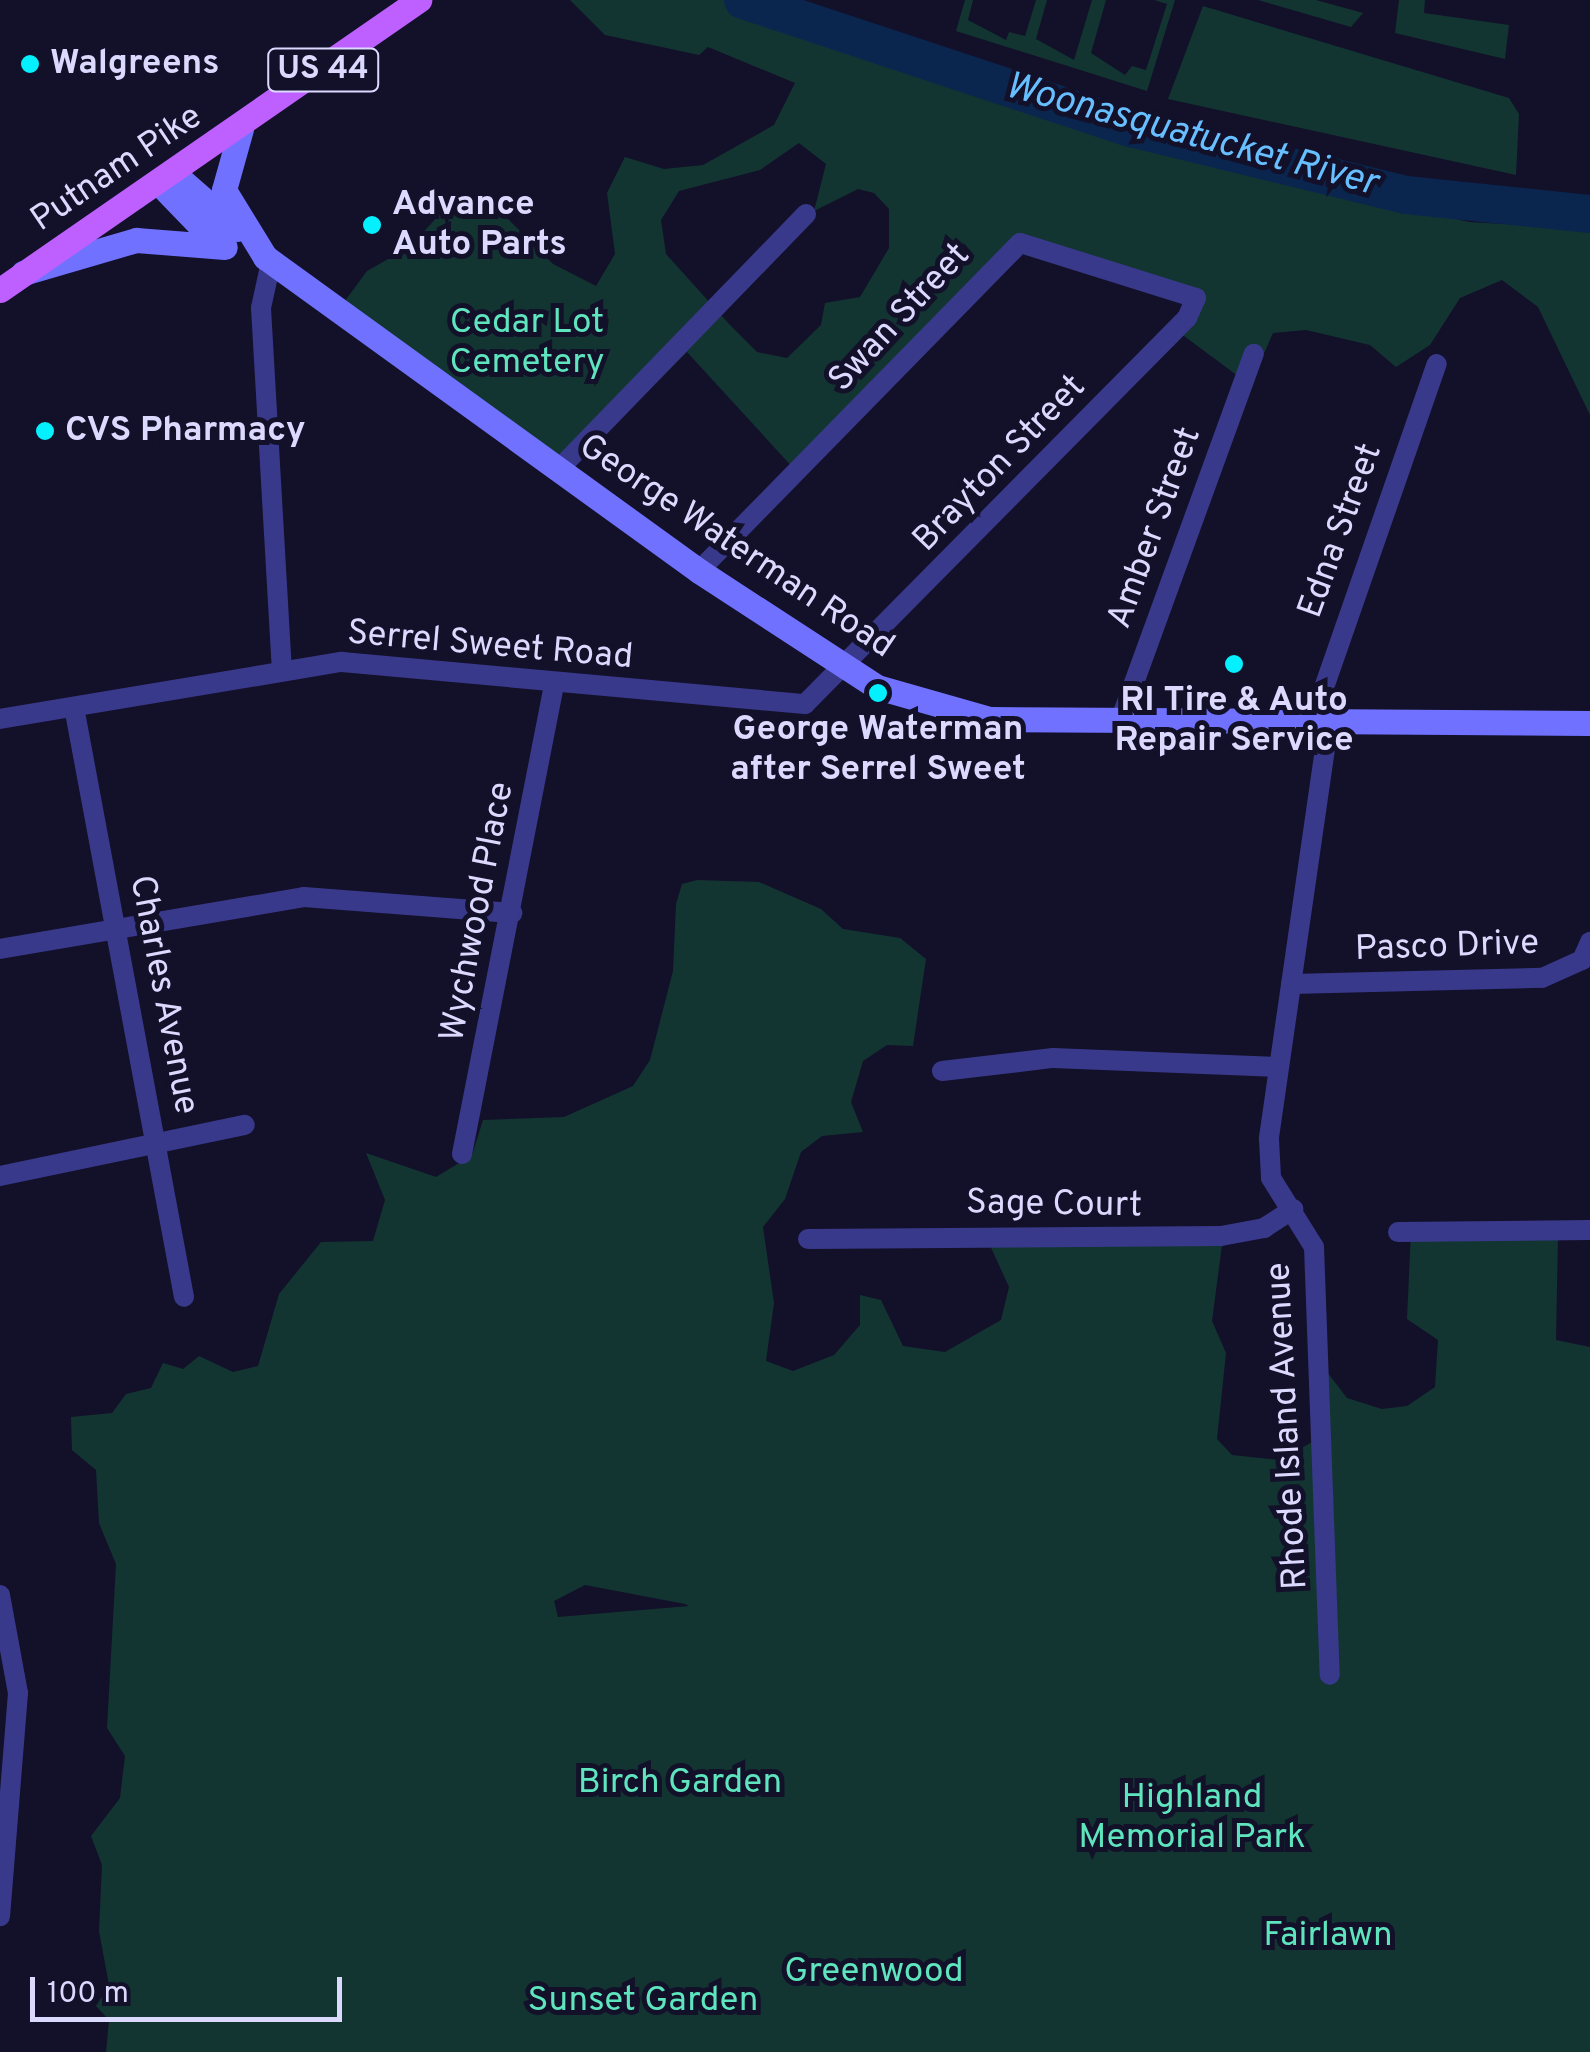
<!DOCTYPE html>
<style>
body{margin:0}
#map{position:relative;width:1590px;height:2052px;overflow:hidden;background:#13102a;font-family:Overpass,sans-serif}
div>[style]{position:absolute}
.green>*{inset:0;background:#123532}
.river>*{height:38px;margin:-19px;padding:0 19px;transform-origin:19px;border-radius:19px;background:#0b264e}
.street>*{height:20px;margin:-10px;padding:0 10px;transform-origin:10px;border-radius:10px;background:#39398b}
.secondary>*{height:25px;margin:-12.5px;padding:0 12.5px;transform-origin:12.5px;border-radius:12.5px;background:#7072ff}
.primary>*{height:25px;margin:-12.5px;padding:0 12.5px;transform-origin:12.5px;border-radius:12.5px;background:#bd60ff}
.dots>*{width:28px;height:28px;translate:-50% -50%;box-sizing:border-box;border:5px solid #13102a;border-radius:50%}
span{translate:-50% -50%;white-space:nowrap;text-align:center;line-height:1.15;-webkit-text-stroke:10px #13102a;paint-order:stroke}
.shield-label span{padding:2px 8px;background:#13102a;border:2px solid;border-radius:8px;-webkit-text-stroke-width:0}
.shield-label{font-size:32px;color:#dcd9ff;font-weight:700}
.poi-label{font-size:35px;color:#dcd9ff;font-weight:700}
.left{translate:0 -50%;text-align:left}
.street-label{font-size:35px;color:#dcd9ff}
.park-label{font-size:35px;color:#5fe5be}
.water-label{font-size:38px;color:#67bfff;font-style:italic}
.scale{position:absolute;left:30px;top:1977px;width:312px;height:45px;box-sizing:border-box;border:5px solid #dcd9ff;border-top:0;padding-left:12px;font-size:30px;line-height:35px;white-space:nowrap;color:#dcd9ff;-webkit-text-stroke:8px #13102a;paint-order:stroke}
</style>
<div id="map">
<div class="green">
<i style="clip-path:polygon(evenodd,570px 0,731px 0,870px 38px,1181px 155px,1469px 222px,1590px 229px,1590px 415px,1538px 307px,1502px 280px,1460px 298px,1430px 345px,1396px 367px,1370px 345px,1306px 330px,1273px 333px,1255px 374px,1242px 379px,1180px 333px,1199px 302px,1026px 247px,796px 471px,687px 352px,569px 469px,339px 309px,367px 271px,411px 246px,446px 207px,477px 219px,497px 208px,553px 264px,596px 286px,615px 254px,607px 193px,625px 157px,664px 169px,703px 165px,774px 125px,795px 83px,708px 47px,699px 55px,605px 35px,570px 0,799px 143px,826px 164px,814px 211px,858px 189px,874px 193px,889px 209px,889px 248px,860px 297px,825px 303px,821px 325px,787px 358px,757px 352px,730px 325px,666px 254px,661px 220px,679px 191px,760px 170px,799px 143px)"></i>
<i style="clip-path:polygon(965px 0,973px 0,968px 20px,1006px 40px,1009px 32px,1025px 36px,1036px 0,1047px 0,1036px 39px,1074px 60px,1092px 0,1106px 0,1091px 53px,1125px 75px,1132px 66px,1146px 70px,1167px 4px,1154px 0,1175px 0,1147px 91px,956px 31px)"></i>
<i style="clip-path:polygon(1258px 0,1316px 0,1363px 13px,1351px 27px)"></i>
<i style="clip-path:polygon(1399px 0,1425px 0,1424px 13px,1509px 25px,1505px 59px,1395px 33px)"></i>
<i style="clip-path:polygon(1203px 6px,1509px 98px,1519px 114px,1516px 175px,1168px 99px)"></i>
<i style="clip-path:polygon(evenodd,697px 880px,759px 882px,821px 909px,843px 929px,900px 938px,926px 959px,913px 1046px,887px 1045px,863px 1061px,851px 1102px,863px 1132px,822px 1136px,801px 1152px,785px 1199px,763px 1227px,774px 1303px,766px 1361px,793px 1371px,834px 1355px,860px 1325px,860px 1295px,881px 1300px,903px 1346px,945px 1352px,1001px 1320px,1009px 1287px,988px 1241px,1222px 1245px,1212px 1321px,1226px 1353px,1217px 1439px,1232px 1455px,1280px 1460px,1314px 1441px,1327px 1372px,1347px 1398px,1382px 1409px,1407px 1406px,1435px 1387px,1438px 1340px,1407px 1319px,1411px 1231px,1558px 1235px,1556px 1340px,1590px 1347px,1590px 2052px,106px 2052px,109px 2020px,96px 2006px,109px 1985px,99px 1931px,102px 1865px,91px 1836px,120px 1798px,125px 1756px,107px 1728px,116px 1564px,99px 1523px,96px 1470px,72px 1450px,71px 1417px,112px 1413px,126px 1394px,151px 1388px,163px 1363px,183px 1369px,199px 1356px,233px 1372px,258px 1366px,279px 1294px,321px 1242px,373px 1241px,385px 1200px,366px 1153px,436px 1177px,472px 1155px,483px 1120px,564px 1117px,633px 1086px,650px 1060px,673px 971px,676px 904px,682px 884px,697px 880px,585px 1585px,685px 1604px,689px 1606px,558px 1617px,554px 1601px,585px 1585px)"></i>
</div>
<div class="river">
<i style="left:743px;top:0;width:409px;rotate:18.3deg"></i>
<i style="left:1131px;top:128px;width:283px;rotate:13.7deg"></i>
<i style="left:1406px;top:195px;width:185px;rotate:5.9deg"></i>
</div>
<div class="street">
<i style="left:271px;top:262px;width:47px;rotate:102.3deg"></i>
<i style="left:261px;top:308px;width:364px;rotate:86.7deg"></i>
<i style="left:559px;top:469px;width:355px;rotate:-45.9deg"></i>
<i style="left:74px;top:707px;width:600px;rotate:79.44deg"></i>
<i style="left:0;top:719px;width:347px;rotate:-9.5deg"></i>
<i style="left:342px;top:662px;width:465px;rotate:5.2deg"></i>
<i style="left:805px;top:704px;width:543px;rotate:-45.3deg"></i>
<i style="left:1187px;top:318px;width:22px;rotate:-66deg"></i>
<i style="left:1196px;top:298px;width:184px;rotate:-162.6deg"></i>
<i style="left:1020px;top:243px;width:459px;rotate:134.4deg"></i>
<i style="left:1329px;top:721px;width:422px;rotate:98.2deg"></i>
<i style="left:1269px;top:1139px;width:39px;rotate:87deg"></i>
<i style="left:1271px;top:1178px;width:81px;rotate:58.1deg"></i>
<i style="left:1314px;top:1247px;width:428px;rotate:87.9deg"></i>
<i style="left:1312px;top:722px;width:379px;rotate:-70.8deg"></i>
<i style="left:1119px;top:724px;width:394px;rotate:-70deg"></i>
<i style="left:0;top:949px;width:308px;rotate:-9.7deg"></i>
<i style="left:304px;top:897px;width:209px;rotate:4.4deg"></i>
<i style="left:1291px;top:984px;width:251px;rotate:-1.4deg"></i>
<i style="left:1542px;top:978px;width:44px;rotate:-24.2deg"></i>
<i style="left:1582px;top:960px;width:20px;rotate:-66deg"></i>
<i style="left:942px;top:1071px;width:112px;rotate:-6.7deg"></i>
<i style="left:1053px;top:1058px;width:224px;rotate:2.3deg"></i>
<i style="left:462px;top:1154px;width:481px;rotate:-78.9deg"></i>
<i style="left:0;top:1176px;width:250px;rotate:-11.8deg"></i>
<i style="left:1398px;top:1232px;width:192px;rotate:-0.6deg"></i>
<i style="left:808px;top:1239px;width:413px;rotate:-0.4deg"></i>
<i style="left:1221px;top:1236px;width:44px;rotate:-10.5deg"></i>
<i style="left:1264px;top:1228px;width:35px;rotate:-33deg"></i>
<i style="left:0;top:1595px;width:100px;rotate:79.6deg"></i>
<i style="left:18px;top:1693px;width:224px;rotate:94.6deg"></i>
</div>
<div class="secondary">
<i style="left:241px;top:129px;width:63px;rotate:105.6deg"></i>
<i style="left:224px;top:190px;width:79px;rotate:58.5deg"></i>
<i style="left:265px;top:257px;width:536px;rotate:35.89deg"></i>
<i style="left:699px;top:571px;width:212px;rotate:33.1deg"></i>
<i style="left:877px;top:687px;width:116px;rotate:15.9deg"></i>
<i style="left:989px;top:719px;width:601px;rotate:0.38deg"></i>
<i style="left:173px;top:173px;width:85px;rotate:41.2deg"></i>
<i style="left:159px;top:183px;width:83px;rotate:46deg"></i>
<i style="left:23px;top:273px;width:118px;rotate:-16.3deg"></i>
<i style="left:136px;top:240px;width:89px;rotate:4.5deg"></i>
</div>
<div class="primary">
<i style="left:0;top:290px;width:510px;rotate:-34.69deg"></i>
</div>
<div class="dots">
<i style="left:30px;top:64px;background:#05f0ff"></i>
<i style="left:372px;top:225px;background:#05f0ff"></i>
<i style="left:45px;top:431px;background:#05f0ff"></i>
<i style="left:1234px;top:664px;background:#05f0ff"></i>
<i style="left:878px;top:693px;background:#05f0ff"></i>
</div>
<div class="shield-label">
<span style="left:323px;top:70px">US 44</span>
</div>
<div class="poi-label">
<span class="left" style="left:50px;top:64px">Walgreens</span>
<span class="left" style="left:392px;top:225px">Advance<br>Auto Parts</span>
<span class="left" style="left:65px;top:431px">CVS Pharmacy</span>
<span style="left:1234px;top:721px">RI Tire &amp; Auto<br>Repair Service</span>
<span style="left:878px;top:750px">George Waterman<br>after Serrel Sweet</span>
</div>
<div class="street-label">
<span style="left:117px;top:169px;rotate:-34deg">Putnam Pike</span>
<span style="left:900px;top:318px;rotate:-47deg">Swan Street</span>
<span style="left:1000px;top:464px;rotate:-46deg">Brayton Street</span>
<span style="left:1155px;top:528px;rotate:-70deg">Amber Street</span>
<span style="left:1341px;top:531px;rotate:-70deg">Edna Street</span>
<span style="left:736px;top:547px;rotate:34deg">George Waterman Road</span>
<span style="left:490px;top:646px;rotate:5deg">Serrel Sweet Road</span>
<span style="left:478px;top:912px;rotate:-79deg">Wychwood Place</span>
<span style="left:1447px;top:947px;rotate:-2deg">Pasco Drive</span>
<span style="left:163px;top:995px;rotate:79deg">Charles Avenue</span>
<span style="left:1054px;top:1205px;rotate:1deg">Sage Court</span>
<span style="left:1288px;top:1426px;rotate:-93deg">Rhode Island Avenue</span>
</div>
<div class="park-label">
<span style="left:527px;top:343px">Cedar Lot<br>Cemetery</span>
<span style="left:680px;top:1783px">Birch Garden</span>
<span style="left:1192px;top:1818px">Highland<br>Memorial Park</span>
<span style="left:1328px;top:1936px">Fairlawn</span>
<span style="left:874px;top:1972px">Greenwood</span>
<span style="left:643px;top:2001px">Sunset Garden</span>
</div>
<div class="water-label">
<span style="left:1191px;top:136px;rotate:15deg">Woonasquatucket River</span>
</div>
<div class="scale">100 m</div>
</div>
